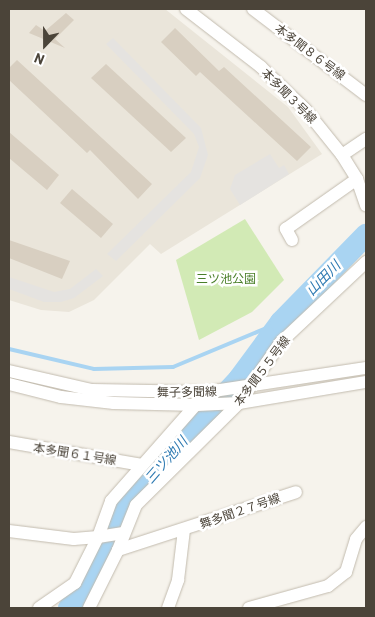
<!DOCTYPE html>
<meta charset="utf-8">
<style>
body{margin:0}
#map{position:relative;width:375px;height:617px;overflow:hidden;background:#f6f3ec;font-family:Barlow,"Noto Sans JP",sans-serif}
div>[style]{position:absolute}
.residential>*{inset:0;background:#eae5da}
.green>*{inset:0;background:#d2eab5}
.parking>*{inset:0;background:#e5e3e0}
.stream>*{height:4px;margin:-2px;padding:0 2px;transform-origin:2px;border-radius:2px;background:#a9d4f2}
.river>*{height:22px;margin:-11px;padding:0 11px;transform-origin:11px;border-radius:11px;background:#a9d4f2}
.building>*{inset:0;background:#d8cfc1}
.roads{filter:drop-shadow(0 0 1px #c2bbae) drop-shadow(0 0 1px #c2bbae)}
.minor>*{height:12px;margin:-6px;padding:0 6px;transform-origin:6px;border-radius:6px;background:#fff}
span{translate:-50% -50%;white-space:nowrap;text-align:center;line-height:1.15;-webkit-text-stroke:5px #fff;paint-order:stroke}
.street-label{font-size:12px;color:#4b4439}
.park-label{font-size:12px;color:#4a7f2a}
.water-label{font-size:14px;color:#2e7ab2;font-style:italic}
.frame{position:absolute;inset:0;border:10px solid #4b4439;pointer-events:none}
.north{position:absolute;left:20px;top:20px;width:50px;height:50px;-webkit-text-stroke:4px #fff;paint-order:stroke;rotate:202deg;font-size:14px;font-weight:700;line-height:20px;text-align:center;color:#4b4439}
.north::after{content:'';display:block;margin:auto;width:18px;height:22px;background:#4b4439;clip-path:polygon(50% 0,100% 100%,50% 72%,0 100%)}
</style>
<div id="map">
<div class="residential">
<i style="clip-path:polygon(9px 9px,165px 9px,288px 107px,322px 154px,161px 254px,150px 244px,94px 300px,69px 312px,41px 310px,9px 300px)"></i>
</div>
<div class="green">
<i style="clip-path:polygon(245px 219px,284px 280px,252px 312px,199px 340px,176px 260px)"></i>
</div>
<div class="parking">
<i style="clip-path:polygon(113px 38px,201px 128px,208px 155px,200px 178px,116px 261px,107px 254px,191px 172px,199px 147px,194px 134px,106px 44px)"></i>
<i style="clip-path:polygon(270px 154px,279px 168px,284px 165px,289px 174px,240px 205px,230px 189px,235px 175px)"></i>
<i style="clip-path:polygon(96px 269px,103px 276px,74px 298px,61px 302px,44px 302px,9px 289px,9px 277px,54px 292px,70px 289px)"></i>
</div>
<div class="stream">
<i style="left:9px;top:349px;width:87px;rotate:13.2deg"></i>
<i style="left:94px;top:369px;width:79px;rotate:-1.5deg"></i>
<i style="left:173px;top:367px;width:117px;rotate:-22.6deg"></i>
</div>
<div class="river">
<i style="left:69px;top:608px;width:42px;rotate:-53.7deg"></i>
<i style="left:94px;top:574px;width:57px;rotate:-68.4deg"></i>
<i style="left:115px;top:521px;width:66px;rotate:-51.7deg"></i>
<i style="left:156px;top:469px;width:122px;rotate:-47.3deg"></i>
<i style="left:239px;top:379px;width:71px;rotate:-53.6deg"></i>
<i style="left:281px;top:322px;width:122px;rotate:-45.7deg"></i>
</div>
<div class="building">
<i style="clip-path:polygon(66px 13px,74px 20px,55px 39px,65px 48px,29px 33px,36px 25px,45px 31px)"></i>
<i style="clip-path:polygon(175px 28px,219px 71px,224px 67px,311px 147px,297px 161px,200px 72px,196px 76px,161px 42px)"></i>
<i style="clip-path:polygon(17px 60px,152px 184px,138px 199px,90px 150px,87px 153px,9px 80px,9px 68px)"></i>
<i style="clip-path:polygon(106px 64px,186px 138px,171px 152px,91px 78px)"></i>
<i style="clip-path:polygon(9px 132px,59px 175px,47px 190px,9px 158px)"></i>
<i style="clip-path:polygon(72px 189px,113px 224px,101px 238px,60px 203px)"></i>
<i style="clip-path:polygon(9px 240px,70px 261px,62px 279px,9px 258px)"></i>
</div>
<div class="roads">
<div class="minor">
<i style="left:186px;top:9px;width:95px;rotate:37.7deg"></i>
<i style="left:261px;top:67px;width:61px;rotate:43.7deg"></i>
<i style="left:305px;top:109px;width:59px;rotate:51.2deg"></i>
<i style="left:342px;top:155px;width:28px;rotate:58deg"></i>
<i style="left:357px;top:179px;width:28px;rotate:71deg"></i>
<i style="left:253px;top:9px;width:142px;rotate:37.3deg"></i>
<i style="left:342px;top:155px;width:29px;rotate:-34deg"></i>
<i style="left:292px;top:240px;width:13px;rotate:-119deg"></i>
<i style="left:286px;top:229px;width:87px;rotate:-35.2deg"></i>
<i style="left:9px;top:371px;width:85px;rotate:12.9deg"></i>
<i style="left:92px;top:390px;width:115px;rotate:1deg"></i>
<i style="left:207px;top:392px;width:161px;rotate:-8.6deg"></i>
<i style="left:9px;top:384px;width:54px;rotate:14deg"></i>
<i style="left:61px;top:397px;width:53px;rotate:6.5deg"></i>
<i style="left:114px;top:403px;width:83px;rotate:1.4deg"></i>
<i style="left:197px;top:405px;width:42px;rotate:-2.7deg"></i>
<i style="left:239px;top:403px;width:129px;rotate:-9.4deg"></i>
<i style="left:9px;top:442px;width:135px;rotate:9.8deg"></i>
<i style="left:9px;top:531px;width:65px;rotate:7deg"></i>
<i style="left:74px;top:539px;width:24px;rotate:-5deg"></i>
<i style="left:98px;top:537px;width:38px;rotate:-70deg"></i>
<i style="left:111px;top:501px;width:135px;rotate:-48.6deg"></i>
<i style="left:118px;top:550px;width:48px;rotate:-68.2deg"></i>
<i style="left:136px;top:505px;width:145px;rotate:-44.7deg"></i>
<i style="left:239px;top:403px;width:74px;rotate:-55.5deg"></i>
<i style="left:281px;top:342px;width:117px;rotate:-43.3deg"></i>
<i style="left:39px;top:608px;width:44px;rotate:-34.8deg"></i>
<i style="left:75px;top:583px;width:51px;rotate:-63.4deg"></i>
<i style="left:98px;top:537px;width:24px;rotate:-9deg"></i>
<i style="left:89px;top:608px;width:65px;rotate:-63.4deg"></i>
<i style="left:118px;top:550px;width:187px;rotate:-18deg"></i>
<i style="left:168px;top:608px;width:30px;rotate:-70deg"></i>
<i style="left:178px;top:580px;width:50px;rotate:-83.2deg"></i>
<i style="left:249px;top:608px;width:82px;rotate:-15.6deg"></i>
<i style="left:328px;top:586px;width:23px;rotate:-38deg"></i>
<i style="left:346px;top:572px;width:34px;rotate:-73deg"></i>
<i style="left:356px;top:539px;width:16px;rotate:-50deg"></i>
</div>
</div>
<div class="street-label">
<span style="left:310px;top:52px;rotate:37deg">本多聞８６号線</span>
<span style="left:289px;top:96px;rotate:45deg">本多聞３号線</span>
<span style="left:262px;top:371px;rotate:-53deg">本多聞５５号線</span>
<span style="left:187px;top:392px;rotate:-1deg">舞子多聞線</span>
<span style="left:75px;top:454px;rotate:9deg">本多聞６１号線</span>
<span style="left:240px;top:511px;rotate:-19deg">舞多聞２７号線</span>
</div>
<div class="park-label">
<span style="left:226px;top:279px">三ツ池公園</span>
</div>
<div class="water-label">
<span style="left:323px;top:278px;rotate:-46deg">山田川</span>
<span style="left:166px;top:460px;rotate:-49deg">三ツ池川</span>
</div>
<div class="frame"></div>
<div class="north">N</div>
</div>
